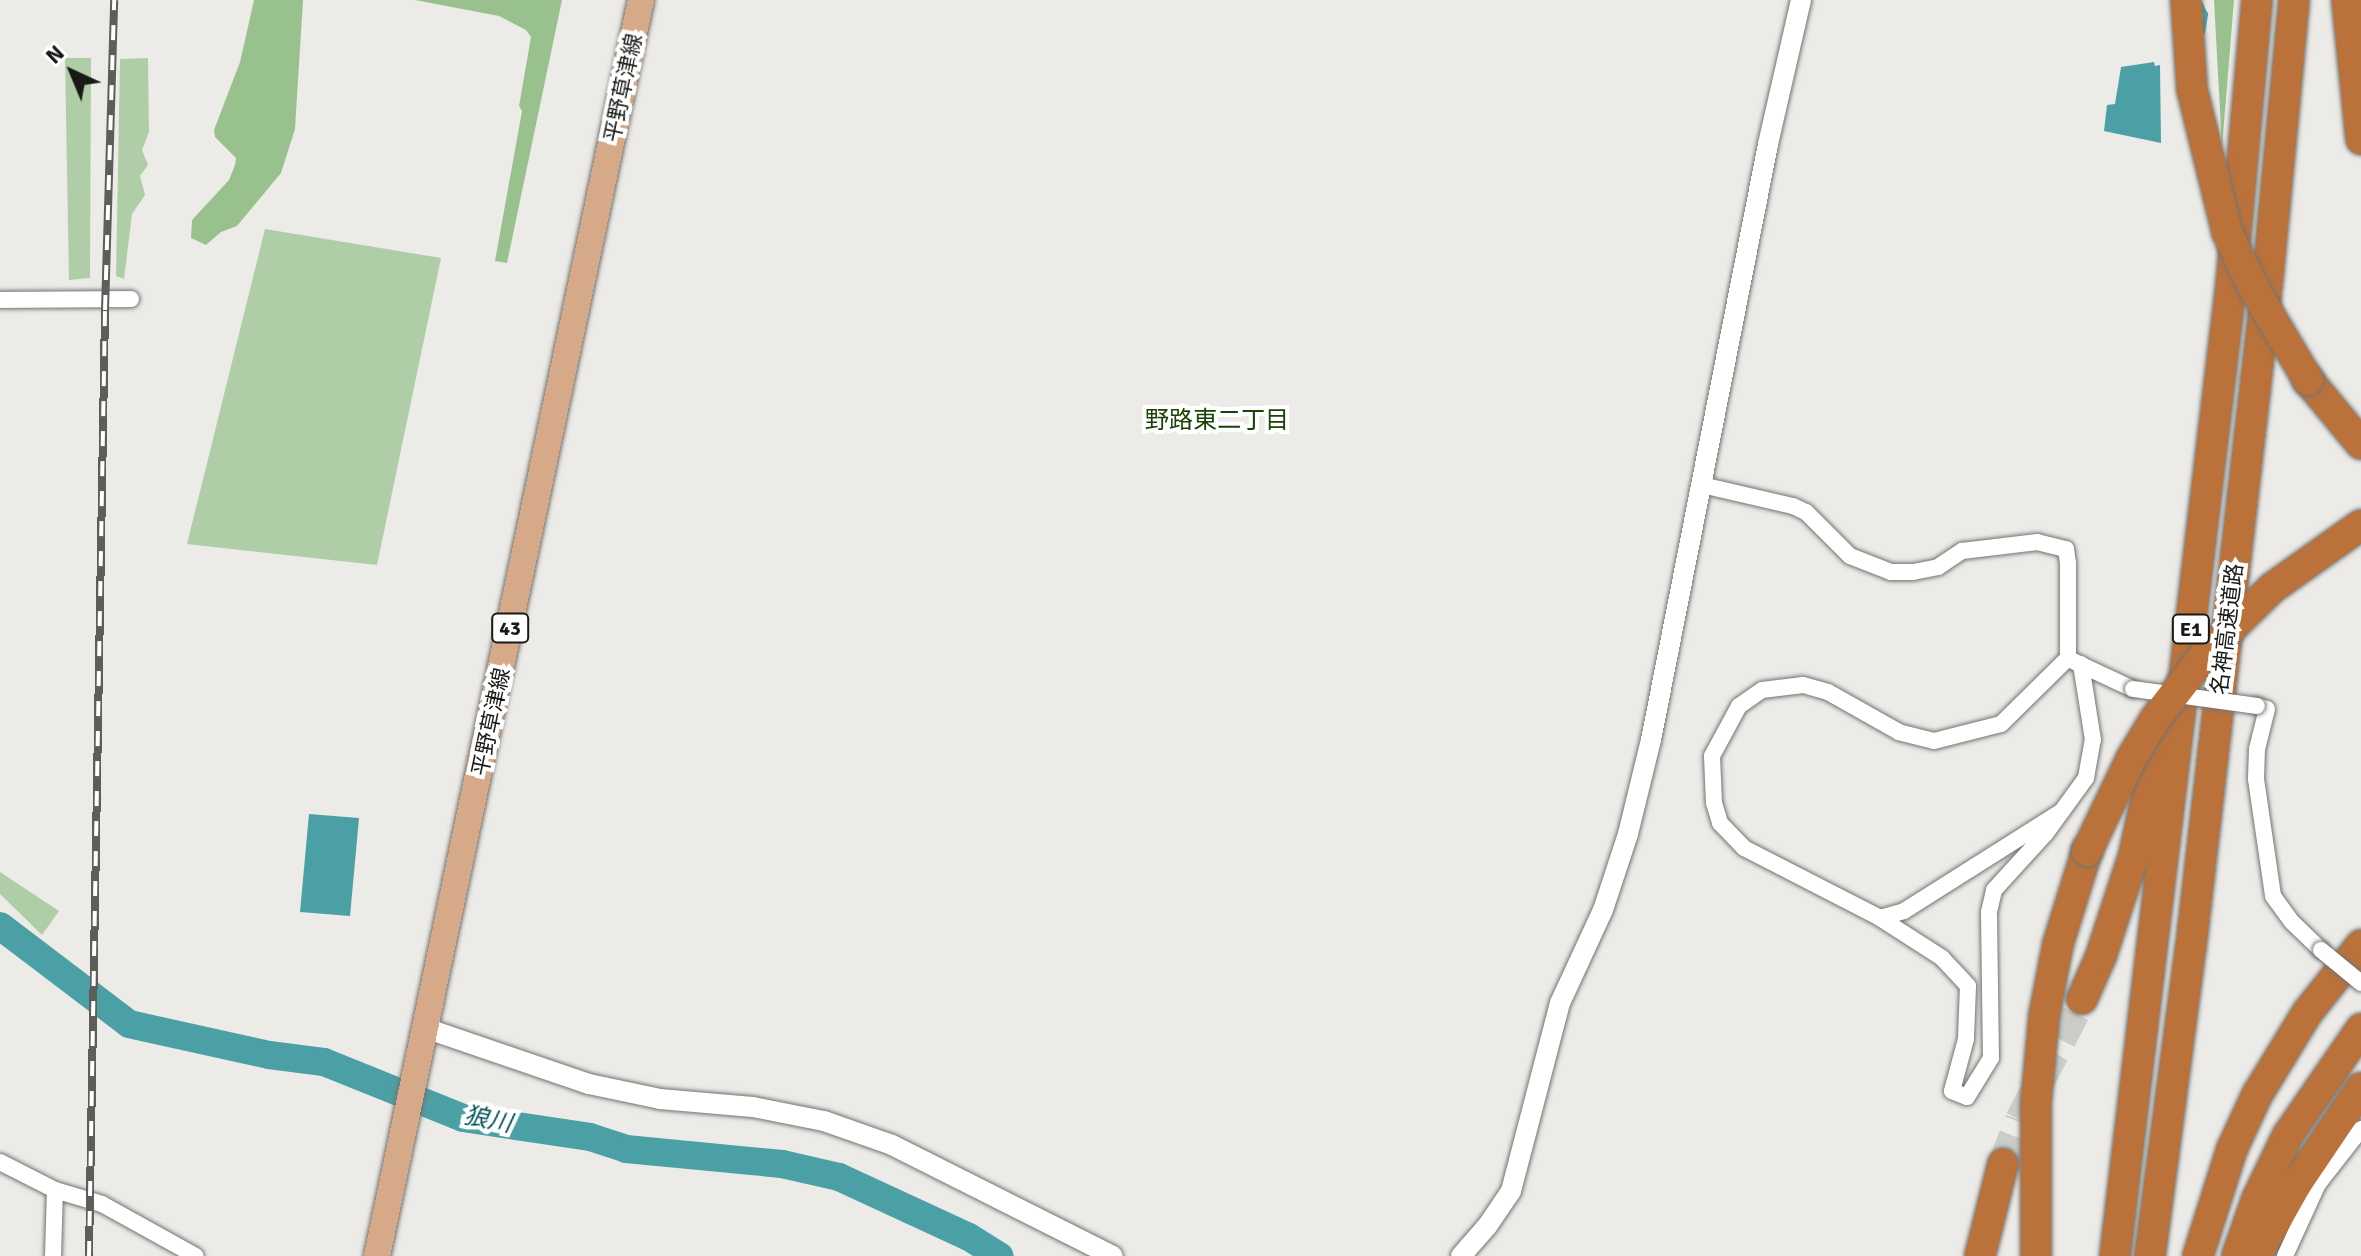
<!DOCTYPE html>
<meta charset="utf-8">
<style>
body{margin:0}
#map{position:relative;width:2361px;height:1256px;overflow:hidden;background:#ecebe8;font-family:Signika,"Noto Sans JP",sans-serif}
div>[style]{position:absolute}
.green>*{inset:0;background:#afcda7}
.forest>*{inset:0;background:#99c18e}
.water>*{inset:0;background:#4ba0a6}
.stream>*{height:5px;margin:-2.5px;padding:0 2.5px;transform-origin:2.5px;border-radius:2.5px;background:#4ba0a6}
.river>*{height:28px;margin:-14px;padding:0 14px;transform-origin:14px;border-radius:14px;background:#4ba0a6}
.motorway-tunnel>*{height:30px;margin-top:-15px;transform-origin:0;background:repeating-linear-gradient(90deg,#ccccc9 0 30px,transparent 0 45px)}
.roads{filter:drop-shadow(0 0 2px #747370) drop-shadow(0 0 2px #747370)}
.minor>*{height:16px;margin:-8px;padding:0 8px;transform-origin:8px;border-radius:8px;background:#fff}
.tertiary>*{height:20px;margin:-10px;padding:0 10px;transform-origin:10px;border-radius:10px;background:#fff}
.primary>*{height:26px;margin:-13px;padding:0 13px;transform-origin:13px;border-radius:13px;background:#d6aa89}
.motorway>*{height:30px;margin:-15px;padding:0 15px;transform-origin:15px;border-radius:15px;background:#bb723a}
.rail>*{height:8px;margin-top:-4px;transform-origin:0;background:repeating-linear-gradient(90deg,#fff 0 15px,#5d5d5a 0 30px);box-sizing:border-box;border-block:2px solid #5d5d5a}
.bridges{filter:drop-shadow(0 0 2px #747370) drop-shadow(0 0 2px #747370)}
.minor-bridge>*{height:16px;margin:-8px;padding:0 8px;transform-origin:8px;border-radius:8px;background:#fff}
.motorway-bridge>*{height:30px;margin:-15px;padding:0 15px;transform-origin:15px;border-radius:15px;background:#bb723a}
span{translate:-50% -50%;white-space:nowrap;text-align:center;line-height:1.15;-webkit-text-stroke:8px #fff;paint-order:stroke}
.shield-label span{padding:2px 6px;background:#fff;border:2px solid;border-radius:6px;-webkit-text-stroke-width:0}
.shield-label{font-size:20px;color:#191917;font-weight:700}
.street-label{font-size:22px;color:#191917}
.neighbourhood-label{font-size:24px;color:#194305}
.water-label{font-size:24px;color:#025257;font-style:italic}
.north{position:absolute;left:32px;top:32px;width:80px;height:80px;-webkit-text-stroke:6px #fff;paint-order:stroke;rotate:316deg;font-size:22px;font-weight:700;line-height:32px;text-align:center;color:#191917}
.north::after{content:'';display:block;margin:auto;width:28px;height:36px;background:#191917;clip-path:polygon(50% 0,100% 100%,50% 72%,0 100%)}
</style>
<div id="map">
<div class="green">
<i style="clip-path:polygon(65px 58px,91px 58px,90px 278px,69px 280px)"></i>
<i style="clip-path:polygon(148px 58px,149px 132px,142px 150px,148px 165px,140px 176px,145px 195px,132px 214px,124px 279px,116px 276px,120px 59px)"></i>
<i style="clip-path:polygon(265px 229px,441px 258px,377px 565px,187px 544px)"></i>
<i style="clip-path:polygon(0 872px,59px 911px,42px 935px,0 894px)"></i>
</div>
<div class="forest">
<i style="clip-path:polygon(254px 0,303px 0,295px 129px,281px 173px,237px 226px,221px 232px,206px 245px,191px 238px,192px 220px,229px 180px,235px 165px,236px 158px,215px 137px,214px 130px,240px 62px)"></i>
<i style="clip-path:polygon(415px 0,562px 0,507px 263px,495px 261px,522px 111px,519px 106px,531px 37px,526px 30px,499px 16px)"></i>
<i style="clip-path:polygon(2214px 0,2234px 0,2222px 147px)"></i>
</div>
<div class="water">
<i style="clip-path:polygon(2154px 62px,2155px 66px,2160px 65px,2161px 143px,2104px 131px,2107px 105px,2115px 104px,2121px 67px)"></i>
<i style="clip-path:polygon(309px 814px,359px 818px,350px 916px,300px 912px)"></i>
</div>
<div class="stream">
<i style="left:2200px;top:4px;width:11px;rotate:63deg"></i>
<i style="left:2205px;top:14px;width:18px;rotate:99deg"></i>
</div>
<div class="river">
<i style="left:0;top:926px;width:162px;rotate:37.2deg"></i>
<i style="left:129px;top:1024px;width:143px;rotate:12.5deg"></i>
<i style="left:269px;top:1055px;width:55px;rotate:7.3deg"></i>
<i style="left:324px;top:1062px;width:150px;rotate:21.9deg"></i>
<i style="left:463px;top:1118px;width:128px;rotate:8.5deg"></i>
<i style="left:590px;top:1137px;width:38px;rotate:18deg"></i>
<i style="left:626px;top:1149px;width:157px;rotate:5.5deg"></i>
<i style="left:782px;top:1164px;width:58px;rotate:12.8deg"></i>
<i style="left:839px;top:1177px;width:143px;rotate:24.8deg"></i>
<i style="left:969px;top:1237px;width:36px;rotate:32deg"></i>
</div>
<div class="motorway-tunnel">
<i style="left:2003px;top:1164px;width:47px;rotate:-68.9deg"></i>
<i style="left:2020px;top:1120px;width:136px;rotate:-62.9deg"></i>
</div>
<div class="roads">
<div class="minor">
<i style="left:0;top:300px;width:131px;rotate:-0.4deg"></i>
<i style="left:1702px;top:485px;width:93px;rotate:13deg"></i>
<i style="left:1793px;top:506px;width:14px;rotate:25deg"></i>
<i style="left:1806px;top:512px;width:62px;rotate:45deg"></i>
<i style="left:1850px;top:556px;width:44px;rotate:21.3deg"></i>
<i style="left:1891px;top:572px;width:22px"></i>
<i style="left:1913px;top:572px;width:25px;rotate:-11deg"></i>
<i style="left:1938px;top:567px;width:29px;rotate:-34deg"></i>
<i style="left:1962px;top:551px;width:76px;rotate:-6.8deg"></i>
<i style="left:2037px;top:542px;width:30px;rotate:14deg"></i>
<i style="left:2066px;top:549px;width:14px;rotate:82deg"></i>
<i style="left:2068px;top:563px;width:95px;rotate:90deg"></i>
<i style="left:2068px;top:658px;width:94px;rotate:135.4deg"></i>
<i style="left:2001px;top:724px;width:69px;rotate:165.8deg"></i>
<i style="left:1934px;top:741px;width:36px;rotate:-166deg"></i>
<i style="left:1899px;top:732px;width:81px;rotate:-150.6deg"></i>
<i style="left:1828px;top:692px;width:26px;rotate:-164deg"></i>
<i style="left:1803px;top:685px;width:41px;rotate:173deg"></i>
<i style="left:1762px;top:690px;width:28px;rotate:145deg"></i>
<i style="left:1739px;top:706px;width:57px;rotate:118.4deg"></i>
<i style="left:1712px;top:756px;width:47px;rotate:87.6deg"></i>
<i style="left:1714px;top:803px;width:21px;rotate:73deg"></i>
<i style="left:1720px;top:823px;width:35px;rotate:46deg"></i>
<i style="left:1744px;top:848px;width:153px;rotate:27.2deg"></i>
<i style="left:1880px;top:918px;width:25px;rotate:-16deg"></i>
<i style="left:1904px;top:911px;width:187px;rotate:-32.3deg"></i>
<i style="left:2073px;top:661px;width:66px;rotate:25deg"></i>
<i style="left:2257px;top:706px;width:10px;rotate:17deg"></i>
<i style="left:2267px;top:709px;width:41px;rotate:104deg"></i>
<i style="left:2257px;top:749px;width:30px;rotate:92deg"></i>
<i style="left:2256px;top:779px;width:118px;rotate:81.7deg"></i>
<i style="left:2273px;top:896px;width:32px;rotate:54deg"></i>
<i style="left:2292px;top:922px;width:40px;rotate:44deg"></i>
<i style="left:1880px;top:918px;width:74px;rotate:32.8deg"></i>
<i style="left:1942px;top:958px;width:38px;rotate:47deg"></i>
<i style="left:1968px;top:986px;width:53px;rotate:92.2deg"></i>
<i style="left:1966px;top:1039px;width:54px;rotate:105.1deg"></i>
<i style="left:1952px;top:1091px;width:16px;rotate:22deg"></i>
<i style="left:1967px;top:1097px;width:46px;rotate:-58.4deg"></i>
<i style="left:1991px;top:1058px;width:146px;rotate:-90.8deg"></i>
<i style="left:1989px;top:912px;width:23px;rotate:-77deg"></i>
<i style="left:1994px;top:890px;width:77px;rotate:-47.6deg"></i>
<i style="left:2046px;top:833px;width:68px;rotate:-54deg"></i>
<i style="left:2086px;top:778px;width:39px;rotate:-80deg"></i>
<i style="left:2093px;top:740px;width:77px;rotate:-99deg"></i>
<i style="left:0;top:1162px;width:62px;rotate:27deg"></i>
<i style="left:55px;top:1190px;width:49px;rotate:16.6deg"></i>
<i style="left:102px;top:1204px;width:107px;rotate:29deg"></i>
<i style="left:53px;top:1256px;width:66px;rotate:-88.3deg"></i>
<i style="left:2285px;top:1256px;width:79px;rotate:-65.4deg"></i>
<i style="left:2318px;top:1184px;width:70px;rotate:-52deg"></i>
</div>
<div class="tertiary">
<i style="left:428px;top:1029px;width:170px;rotate:18.9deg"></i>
<i style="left:589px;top:1084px;width:73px;rotate:11.9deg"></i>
<i style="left:660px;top:1099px;width:93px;rotate:4.9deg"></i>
<i style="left:753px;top:1107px;width:72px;rotate:11.2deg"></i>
<i style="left:824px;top:1121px;width:72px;rotate:19.4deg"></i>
<i style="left:892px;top:1145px;width:247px;rotate:26.7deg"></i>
<i style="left:1461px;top:1256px;width:41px;rotate:-48.9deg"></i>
<i style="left:1488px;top:1225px;width:41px;rotate:-55.9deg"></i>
<i style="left:1511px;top:1191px;width:194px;rotate:-75.4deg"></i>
<i style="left:1560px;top:1003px;width:102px;rotate:-65.2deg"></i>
<i style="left:1603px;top:910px;width:80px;rotate:-71.8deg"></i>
<i style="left:1628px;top:834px;width:97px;rotate:-76.3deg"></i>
<i style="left:1651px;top:740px;width:607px;rotate:-78.89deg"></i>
<i style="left:1768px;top:144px;width:148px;rotate:-77.1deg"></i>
</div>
<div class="primary">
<i style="left:377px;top:1256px;width:1283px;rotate:-78.13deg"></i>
</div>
<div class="motorway">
<i style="left:2347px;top:0;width:140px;rotate:84.2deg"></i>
<i style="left:2308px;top:380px;width:83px;rotate:50.4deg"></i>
<i style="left:2082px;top:999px;width:47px;rotate:-66.2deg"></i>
<i style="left:2101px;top:956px;width:106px;rotate:-71.9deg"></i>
<i style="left:2134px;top:855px;width:133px;rotate:-77.8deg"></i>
<i style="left:1980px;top:1256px;width:95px;rotate:-76deg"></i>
<i style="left:2036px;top:1256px;width:153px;rotate:-90deg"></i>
<i style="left:2036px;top:1103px;width:87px;rotate:-84.7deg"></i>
<i style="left:2044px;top:1016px;width:73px;rotate:-79deg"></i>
<i style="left:2058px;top:944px;width:97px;rotate:-72.7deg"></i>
<i style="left:2115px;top:1256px;width:977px;rotate:-83.18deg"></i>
<i style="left:2231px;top:286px;width:287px;rotate:-84.8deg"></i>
<i style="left:2150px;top:1256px;width:313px;rotate:-82.5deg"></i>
<i style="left:2191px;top:946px;width:674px;rotate:-83.44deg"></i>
<i style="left:2268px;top:276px;width:277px;rotate:-84.6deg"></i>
<i style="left:2198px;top:1256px;width:112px;rotate:-72.4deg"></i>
<i style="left:2232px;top:1149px;width:60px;rotate:-65.2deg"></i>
<i style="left:2257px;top:1095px;width:96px;rotate:-58.6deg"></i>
<i style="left:2307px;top:1013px;width:87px;rotate:-51.5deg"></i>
<i style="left:2237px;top:1256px;width:60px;rotate:-70.7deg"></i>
<i style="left:2257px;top:1199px;width:71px;rotate:-64.2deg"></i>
<i style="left:2288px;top:1135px;width:129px;rotate:-55.4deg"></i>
<i style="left:2256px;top:1256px;width:84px;rotate:-60.7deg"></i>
<i style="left:2297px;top:1183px;width:115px;rotate:-56deg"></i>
</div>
</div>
<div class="rail">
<i style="left:89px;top:1256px;width:946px;rotate:-89.03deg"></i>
<i style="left:105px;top:310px;width:310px;rotate:-88.3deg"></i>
</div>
<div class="bridges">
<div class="minor-bridge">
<i style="left:2133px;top:689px;width:125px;rotate:7.8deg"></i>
<i style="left:2321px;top:950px;width:52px;rotate:39.5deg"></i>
</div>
<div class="motorway-bridge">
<i style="left:2186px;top:0;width:89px;rotate:86.1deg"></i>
<i style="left:2192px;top:89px;width:147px;rotate:76.2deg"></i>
<i style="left:2227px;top:232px;width:61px;rotate:64.7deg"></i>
<i style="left:2253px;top:287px;width:108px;rotate:59.4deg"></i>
<i style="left:2087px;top:851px;width:102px;rotate:-64.4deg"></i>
<i style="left:2131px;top:759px;width:47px;rotate:-59deg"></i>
<i style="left:2155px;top:719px;width:86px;rotate:-52.1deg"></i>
<i style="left:2208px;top:651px;width:90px;rotate:-44.5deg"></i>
<i style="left:2272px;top:588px;width:109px;rotate:-35.3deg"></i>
</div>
</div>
<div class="shield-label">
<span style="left:510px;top:628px">43</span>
<span style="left:2191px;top:629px">E1</span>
</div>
<div class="street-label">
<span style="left:623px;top:88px;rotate:-78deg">平野草津線</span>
<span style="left:2227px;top:629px;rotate:-83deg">名神高速道路</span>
<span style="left:491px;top:722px;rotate:-78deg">平野草津線</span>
</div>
<div class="neighbourhood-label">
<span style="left:1217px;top:421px">野路東二丁目</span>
</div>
<div class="water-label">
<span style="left:488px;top:1120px;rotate:11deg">狼川</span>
</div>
<div class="north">N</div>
</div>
